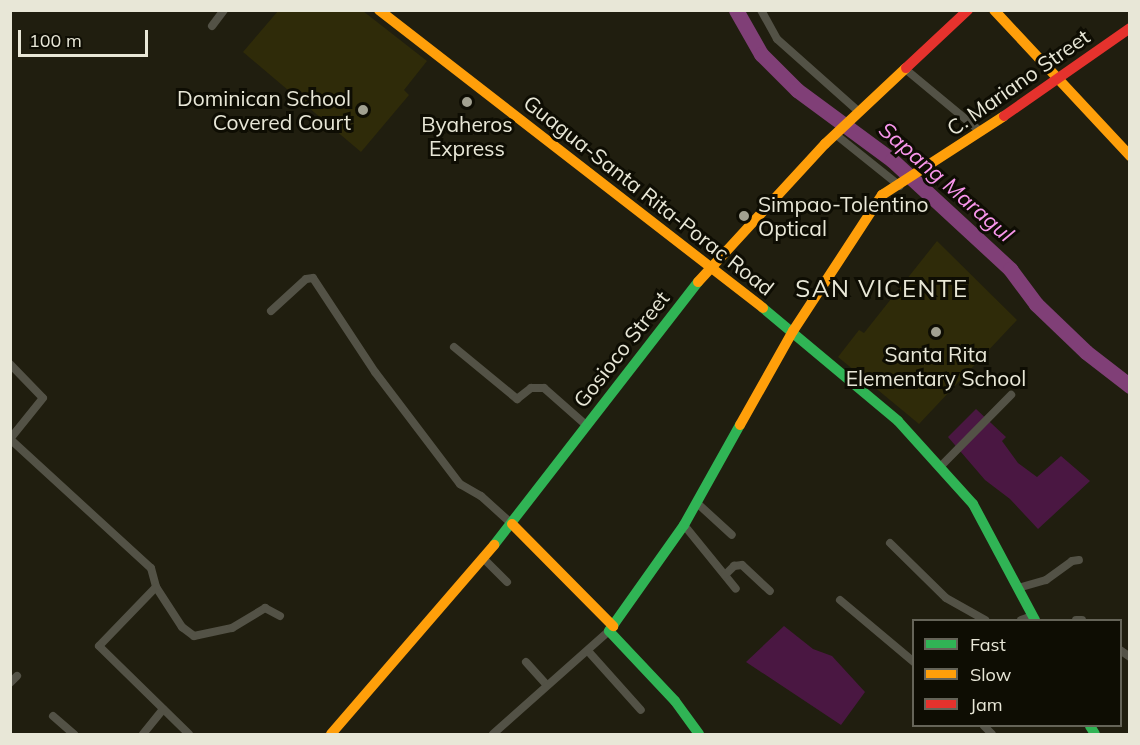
<!DOCTYPE html>
<style>
body{margin:0}
#map{position:relative;width:1140px;height:745px;overflow:hidden;background:#201e0f;font-family:Mulish,sans-serif}
div>[style]{position:absolute}
.built>*{inset:0;background:#2f2b09}
.green>*{inset:0;background:#4a1742}
.river>*{height:15px;margin:-7.5px;padding:0 7.5px;transform-origin:7.5px;border-radius:7.5px;background:#803f77}
.street>*{height:8px;margin:-4px;padding:0 4px;transform-origin:4px;border-radius:4px;background:#535246}
.fast>*{height:10px;margin:-5px;padding:0 5px;transform-origin:5px;border-radius:5px;background:#30b455}
.slow>*{height:10px;margin:-5px;padding:0 5px;transform-origin:5px;border-radius:5px;background:#ff9f0a}
.jam>*{height:10px;margin:-5px;padding:0 5px;transform-origin:5px;border-radius:5px;background:#e5322d}
.dots>*{width:16px;height:16px;translate:-50% -50%;box-sizing:border-box;border:3px solid #0e0d03;border-radius:50%}
span{translate:-50% -50%;white-space:nowrap;text-align:center;line-height:1.15;-webkit-text-stroke:6px #0e0d03;paint-order:stroke}
.street-label{font-size:21px;color:#e8e7d7}
.poi-label{font-size:21px;color:#e8e7d7}
.right{translate:-100% -50%;text-align:right}
.left{translate:0 -50%;text-align:left}
.water-label{font-size:22px;color:#f896eb;font-style:italic}
.quarter-label{font-size:24px;color:#e8e7d7;letter-spacing:1.5px}
.frame{position:absolute;inset:0;border:12px solid #e8e7d7;pointer-events:none}
.legend{position:absolute;left:912px;top:619px;width:210px;height:108px;box-sizing:border-box;background:#0e0d03;border:2px solid #656458;margin:0;padding:8px 10px;list-style:none;font-size:18px;color:#e8e7d7}
.legend li{display:flex;align-items:center;gap:12px;height:30px}
.legend b{width:30px;border:2px solid #656458}
.scale{position:absolute;left:18px;top:30px;width:130px;height:27px;box-sizing:border-box;border:3px solid #e8e7d7;border-top:0;padding-left:8px;font-size:18px;line-height:21px;white-space:nowrap;color:#e8e7d7;-webkit-text-stroke:4px #0e0d03;paint-order:stroke}
</style>
<div id="map">
<div class="built">
<i style="clip-path:polygon(278px 11px,363px 11px,427px 61px,404px 90px,409px 95px,361px 152px,243px 52px)"></i>
<i style="clip-path:polygon(937px 241px,1017px 320px,919px 424px,838px 357px,859px 330px,864px 333px)"></i>
</div>
<div class="green">
<i style="clip-path:polygon(976px 409px,1006px 437px,1002px 441px,1018px 463px,1037px 477px,1061px 456px,1090px 481px,1038px 529px,1010px 499px,985px 480px,948px 437px)"></i>
<i style="clip-path:polygon(784px 626px,813px 649px,832px 656px,865px 692px,841px 725px,746px 662px)"></i>
</div>
<div class="river">
<i style="left:736px;top:10px;width:51px;rotate:60.4deg"></i>
<i style="left:761px;top:54px;width:51px;rotate:45deg"></i>
<i style="left:797px;top:90px;width:118px;rotate:36.4deg"></i>
<i style="left:892px;top:160px;width:161px;rotate:42.7deg"></i>
<i style="left:1010px;top:269px;width:44px;rotate:53.4deg"></i>
<i style="left:1036px;top:304px;width:69px;rotate:43.8deg"></i>
<i style="left:1086px;top:352px;width:56px;rotate:37.7deg"></i>
</div>
<div class="street">
<i style="left:761px;top:10px;width:33px;rotate:61deg"></i>
<i style="left:777px;top:39px;width:108px;rotate:41.6deg"></i>
<i style="left:212px;top:26px;width:20px;rotate:-53deg"></i>
<i style="left:904px;top:68px;width:100px;rotate:39.7deg"></i>
<i style="left:835px;top:134px;width:83px;rotate:38.7deg"></i>
<i style="left:271px;top:311px;width:47px;rotate:-42.4deg"></i>
<i style="left:306px;top:279px;width:7px;rotate:-8deg"></i>
<i style="left:313px;top:278px;width:113px;rotate:56.6deg"></i>
<i style="left:375px;top:372px;width:141px;rotate:52.8deg"></i>
<i style="left:460px;top:484px;width:24px;rotate:30deg"></i>
<i style="left:481px;top:496px;width:42px;rotate:42.1deg"></i>
<i style="left:454px;top:347px;width:82px;rotate:39.5deg"></i>
<i style="left:517px;top:399px;width:18px;rotate:-38deg"></i>
<i style="left:531px;top:388px;width:13px"></i>
<i style="left:544px;top:388px;width:56px;rotate:41.4deg"></i>
<i style="left:10px;top:364px;width:47px;rotate:45.9deg"></i>
<i style="left:43px;top:398px;width:53px;rotate:128.8deg"></i>
<i style="left:10px;top:439px;width:191px;rotate:42.5deg"></i>
<i style="left:151px;top:568px;width:20px;rotate:75deg"></i>
<i style="left:156px;top:587px;width:48px;rotate:57deg"></i>
<i style="left:182px;top:627px;width:15px;rotate:37deg"></i>
<i style="left:194px;top:636px;width:39px;rotate:-12deg"></i>
<i style="left:232px;top:628px;width:39px;rotate:-31deg"></i>
<i style="left:265px;top:608px;width:17px;rotate:28deg"></i>
<i style="left:941px;top:466px;width:100px;rotate:-45.4deg"></i>
<i style="left:697px;top:503px;width:47px;rotate:42.4deg"></i>
<i style="left:684px;top:525px;width:82px;rotate:50.9deg"></i>
<i style="left:890px;top:543px;width:78px;rotate:44.5deg"></i>
<i style="left:946px;top:598px;width:45px;rotate:29.4deg"></i>
<i style="left:483px;top:558px;width:34px;rotate:45deg"></i>
<i style="left:725px;top:575px;width:13px;rotate:-45deg"></i>
<i style="left:734px;top:566px;width:8px;rotate:-7deg"></i>
<i style="left:742px;top:565px;width:38px;rotate:43deg"></i>
<i style="left:156px;top:587px;width:82px;rotate:134deg"></i>
<i style="left:99px;top:646px;width:126px;rotate:44.4deg"></i>
<i style="left:1018px;top:588px;width:29px;rotate:-16deg"></i>
<i style="left:1046px;top:580px;width:32px;rotate:-36deg"></i>
<i style="left:1072px;top:561px;width:7px;rotate:-8deg"></i>
<i style="left:840px;top:600px;width:97px;rotate:40deg"></i>
<i style="left:1021px;top:620px;width:12px;rotate:-20deg"></i>
<i style="left:1076px;top:620px;width:6px"></i>
<i style="left:1120px;top:650px;width:12px;rotate:35deg"></i>
<i style="left:588px;top:651px;width:79px;rotate:48.1deg"></i>
<i style="left:526px;top:662px;width:31px;rotate:48deg"></i>
<i style="left:10px;top:683px;width:10px;rotate:-45deg"></i>
<i style="left:53px;top:716px;width:28px;rotate:41deg"></i>
<i style="left:984px;top:726px;width:11px;rotate:45deg"></i>
<i style="left:143px;top:734px;width:32px;rotate:-51deg"></i>
<i style="left:493px;top:734px;width:155px;rotate:-41.6deg"></i>
</div>
<div class="fast">
<i style="left:763px;top:308px;width:176px;rotate:39.9deg"></i>
<i style="left:898px;top:421px;width:112px;rotate:47.9deg"></i>
<i style="left:973px;top:504px;width:132px;rotate:61.9deg"></i>
<i style="left:494px;top:545px;width:333px;rotate:-52.2deg"></i>
<i style="left:1090px;top:726px;width:9px;rotate:58deg"></i>
<i style="left:699px;top:734px;width:41px;rotate:-126deg"></i>
<i style="left:675px;top:701px;width:96px;rotate:-133.3deg"></i>
<i style="left:609px;top:631px;width:130px;rotate:-54.7deg"></i>
<i style="left:684px;top:525px;width:115px;rotate:-60.8deg"></i>
</div>
<div class="slow">
<i style="left:379px;top:10px;width:486px;rotate:37.8deg"></i>
<i style="left:994px;top:10px;width:200px;rotate:47deg"></i>
<i style="left:698px;top:282px;width:188px;rotate:-47.4deg"></i>
<i style="left:825px;top:144px;width:111px;rotate:-43.2deg"></i>
<i style="left:740px;top:425px;width:108px;rotate:-60.6deg"></i>
<i style="left:793px;top:331px;width:163px;rotate:-56.8deg"></i>
<i style="left:882px;top:195px;width:145px;rotate:-32.9deg"></i>
<i style="left:512px;top:524px;width:144px;rotate:45.3deg"></i>
<i style="left:331px;top:734px;width:250px;rotate:-49.2deg"></i>
</div>
<div class="jam">
<i style="left:906px;top:68px;width:85px;rotate:-43.1deg"></i>
<i style="left:1004px;top:116px;width:154px;rotate:-34.9deg"></i>
</div>
<div class="dots">
<i style="left:467px;top:102px;background:#a2a191"></i>
<i style="left:363px;top:110px;background:#a2a191"></i>
<i style="left:744px;top:216px;background:#a2a191"></i>
<i style="left:936px;top:332px;background:#a2a191"></i>
</div>
<div class="street-label">
<span style="left:1018px;top:82px;rotate:-35deg">C. Mariano Street</span>
<span style="left:649px;top:195px;rotate:38deg">Guagua-Santa Rita-Porac Road</span>
<span style="left:621px;top:349px;rotate:-52deg">Gosioco Street</span>
</div>
<div class="poi-label">
<span class="right" style="left:351px;top:110px">Dominican School<br>Covered Court</span>
<span style="left:467px;top:136px">Byaheros<br>Express</span>
<span class="left" style="left:758px;top:216px">Simpao-Tolentino<br>Optical</span>
<span style="left:936px;top:366px">Santa Rita<br>Elementary School</span>
</div>
<div class="water-label">
<span style="left:946px;top:182px;rotate:41deg">Sapang Maragul</span>
</div>
<div class="quarter-label">
<span style="left:882px;top:289px">SAN VICENTE</span>
</div>
<div class="frame"></div>
<ul class="legend">
<li><b style="height:8px;background:#30b455"></b>Fast</li>
<li><b style="height:8px;background:#ff9f0a"></b>Slow</li>
<li><b style="height:8px;background:#e5322d"></b>Jam</li>
</ul>
<div class="scale">100 m</div>
</div>
